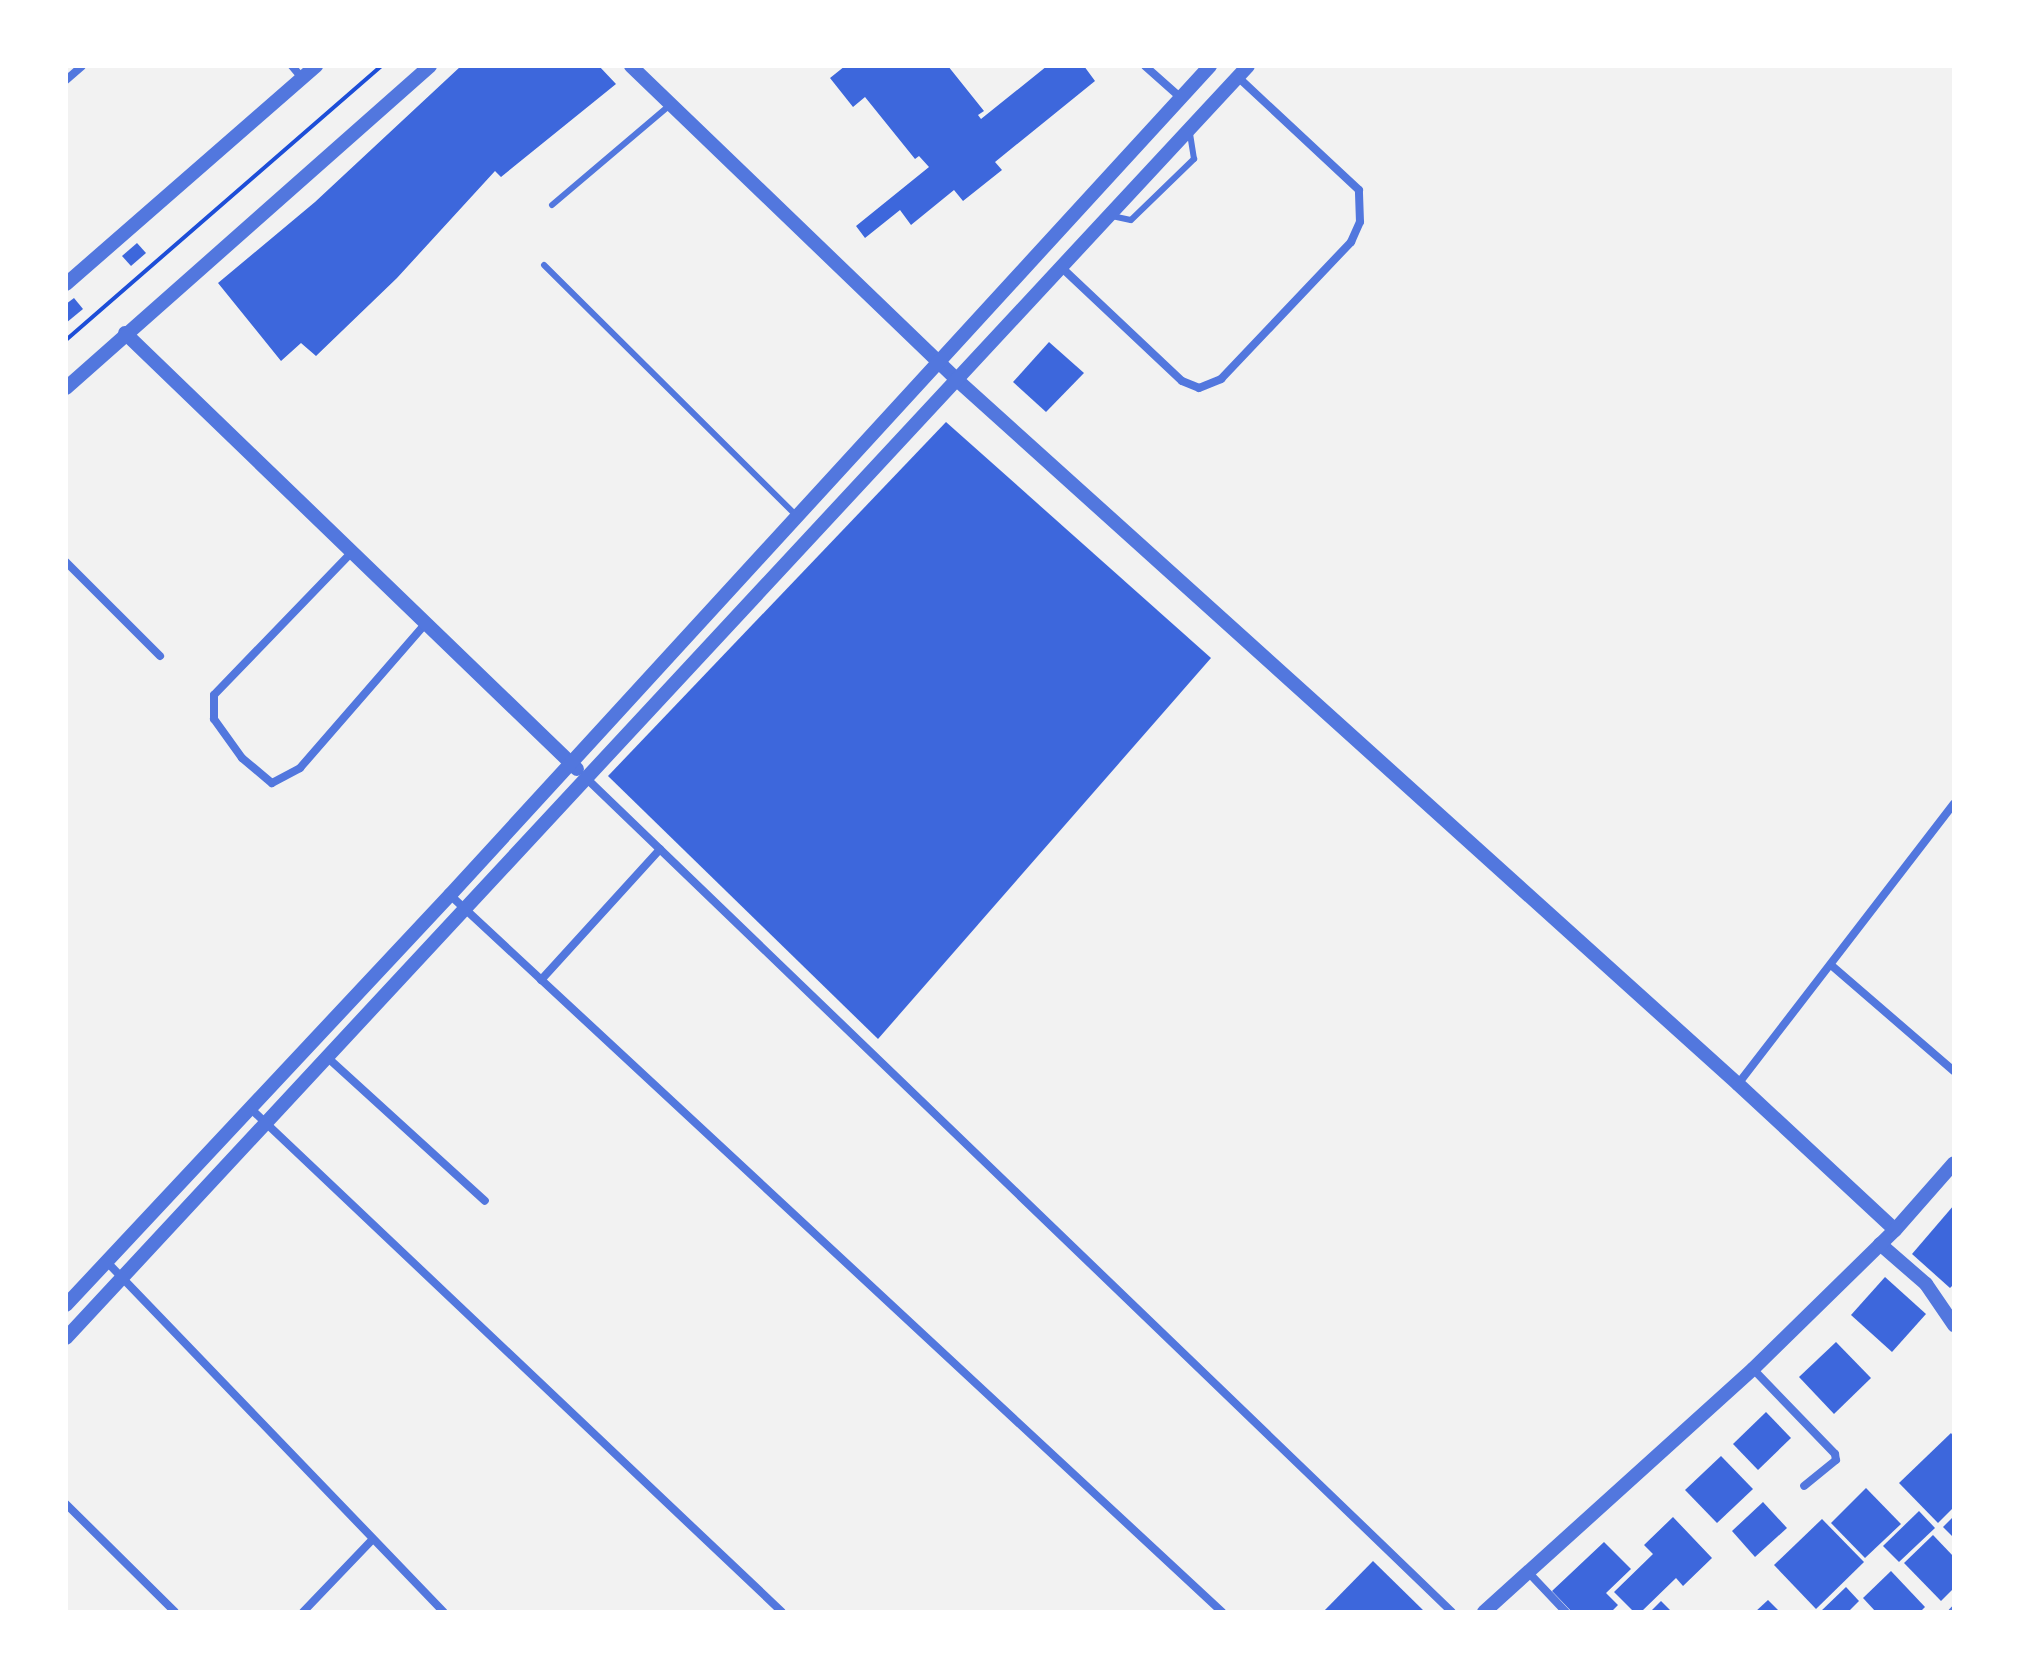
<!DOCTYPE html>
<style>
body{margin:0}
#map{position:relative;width:2020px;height:1678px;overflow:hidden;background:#f2f2f2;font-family:"DejaVu Sans",sans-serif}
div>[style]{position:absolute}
.building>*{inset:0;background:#3d67dc}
.path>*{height:4px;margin:-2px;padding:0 2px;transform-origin:2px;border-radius:2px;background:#1d4ed8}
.service>*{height:6px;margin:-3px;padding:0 3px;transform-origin:3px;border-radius:3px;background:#5277de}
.minor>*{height:8px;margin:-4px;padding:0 4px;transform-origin:4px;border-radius:4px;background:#5277de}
.tertiary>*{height:14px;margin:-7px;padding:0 7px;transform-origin:7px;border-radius:7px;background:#5277de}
span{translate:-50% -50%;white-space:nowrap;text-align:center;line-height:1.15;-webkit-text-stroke:6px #fff;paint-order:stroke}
.frame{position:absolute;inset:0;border:68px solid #fff;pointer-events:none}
</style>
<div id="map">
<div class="building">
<i style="clip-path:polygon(461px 66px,599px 66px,616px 84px,501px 177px,495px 171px,397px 278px,316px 356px,301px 343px,281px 361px,218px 283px,315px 202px)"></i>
<i style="clip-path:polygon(845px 66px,948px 66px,984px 111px,978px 115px,981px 119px,1047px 66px,1084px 66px,1095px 81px,995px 162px,1002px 170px,963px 201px,954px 190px,911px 225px,900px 210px,865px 238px,856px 226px,929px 167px,919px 156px,915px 159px,865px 97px,853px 107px,830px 78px)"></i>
<i style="clip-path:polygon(137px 243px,146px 253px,131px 266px,122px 256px)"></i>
<i style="clip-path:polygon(74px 298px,83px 309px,66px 323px,66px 304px)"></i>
<i style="clip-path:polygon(1049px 342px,1084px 373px,1046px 412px,1013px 382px)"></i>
<i style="clip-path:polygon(946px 422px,1211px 658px,878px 1039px,608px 776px)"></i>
<i style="clip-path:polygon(1954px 1205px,1954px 1284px,1950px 1288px,1912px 1254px)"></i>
<i style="clip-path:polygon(1885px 1277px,1926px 1314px,1892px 1352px,1851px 1315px)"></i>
<i style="clip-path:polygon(1836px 1342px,1871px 1378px,1834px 1414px,1799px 1377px)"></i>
<i style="clip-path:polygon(1766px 1412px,1791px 1438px,1758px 1470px,1733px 1444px)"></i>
<i style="clip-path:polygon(1951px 1433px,1954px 1437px,1954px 1507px,1938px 1523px,1899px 1483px)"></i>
<i style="clip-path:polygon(1721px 1456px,1753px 1489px,1717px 1523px,1685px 1490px)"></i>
<i style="clip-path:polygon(1866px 1488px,1901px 1524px,1865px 1558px,1831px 1523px)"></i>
<i style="clip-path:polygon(1763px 1502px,1787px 1528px,1755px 1557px,1732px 1531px)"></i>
<i style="clip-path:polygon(1919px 1511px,1935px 1528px,1899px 1562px,1883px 1546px)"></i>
<i style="clip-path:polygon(1954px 1516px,1954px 1538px,1943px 1527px)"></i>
<i style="clip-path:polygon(1673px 1517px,1712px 1558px,1683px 1586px,1676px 1578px,1641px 1612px,1634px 1612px,1614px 1592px,1653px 1554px,1644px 1545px)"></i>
<i style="clip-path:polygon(1822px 1519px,1864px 1562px,1816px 1609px,1774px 1565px)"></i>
<i style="clip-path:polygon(1933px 1535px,1954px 1557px,1954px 1588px,1941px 1601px,1904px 1563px)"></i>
<i style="clip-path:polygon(1604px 1542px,1631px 1569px,1606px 1593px,1618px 1605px,1611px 1612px,1572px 1612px,1552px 1591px)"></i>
<i style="clip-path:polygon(1373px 1561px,1425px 1612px,1323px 1612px)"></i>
<i style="clip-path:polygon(1891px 1571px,1925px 1607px,1920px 1612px,1876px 1612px,1863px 1598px)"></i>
<i style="clip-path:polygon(1846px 1587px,1859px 1601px,1848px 1612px,1820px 1612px)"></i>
<i style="clip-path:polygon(1768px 1600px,1780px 1612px,1755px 1612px)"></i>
<i style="clip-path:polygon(1661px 1601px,1672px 1612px,1650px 1612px)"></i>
</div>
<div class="path">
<i style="left:66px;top:340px;width:417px;rotate:-41deg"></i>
</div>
<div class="service">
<i style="left:552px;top:205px;width:156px;rotate:-40.3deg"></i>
<i style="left:1112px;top:216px;width:19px;rotate:12deg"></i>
<i style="left:1131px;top:220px;width:88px;rotate:-44.1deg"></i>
<i style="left:1194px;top:159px;width:26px;rotate:-99deg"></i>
<i style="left:544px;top:265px;width:356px;rotate:44.8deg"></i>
</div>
<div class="minor">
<i style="left:292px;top:66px;width:16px;rotate:50deg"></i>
<i style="left:1145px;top:66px;width:47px;rotate:41.5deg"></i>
<i style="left:66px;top:80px;width:21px;rotate:-41deg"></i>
<i style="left:1061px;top:267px;width:166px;rotate:43.3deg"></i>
<i style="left:1182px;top:381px;width:18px;rotate:22deg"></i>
<i style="left:1199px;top:388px;width:24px;rotate:-22deg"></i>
<i style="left:1221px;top:379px;width:189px;rotate:-46.5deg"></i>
<i style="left:1351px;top:242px;width:22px;rotate:-66deg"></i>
<i style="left:1360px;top:222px;width:32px;rotate:-92deg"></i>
<i style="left:1359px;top:190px;width:166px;rotate:-137deg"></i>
<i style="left:351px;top:553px;width:197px;rotate:134deg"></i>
<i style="left:214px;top:695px;width:24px;rotate:90deg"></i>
<i style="left:214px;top:719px;width:48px;rotate:54.3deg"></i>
<i style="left:242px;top:758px;width:39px;rotate:40deg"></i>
<i style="left:272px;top:783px;width:32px;rotate:-28deg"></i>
<i style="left:300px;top:768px;width:191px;rotate:-49deg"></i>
<i style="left:66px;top:562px;width:133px;rotate:45deg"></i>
<i style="left:586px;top:778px;width:1202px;rotate:43.92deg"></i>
<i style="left:450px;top:895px;width:1054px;rotate:42.88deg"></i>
<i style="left:1831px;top:965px;width:162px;rotate:40.8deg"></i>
<i style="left:541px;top:980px;width:177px;rotate:-47.7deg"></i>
<i style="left:328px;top:1058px;width:212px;rotate:42.3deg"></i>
<i style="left:1738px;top:1084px;width:354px;rotate:-52.4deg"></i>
<i style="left:249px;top:1107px;width:734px;rotate:43.45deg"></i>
<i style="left:106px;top:1261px;width:487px;rotate:46.1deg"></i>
<i style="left:1753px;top:1369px;width:118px;rotate:46deg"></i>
<i style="left:1835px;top:1454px;width:6px;rotate:81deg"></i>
<i style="left:1836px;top:1460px;width:41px;rotate:140.9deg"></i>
<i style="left:66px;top:1504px;width:153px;rotate:44.7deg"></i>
<i style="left:1528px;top:1572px;width:55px;rotate:46.5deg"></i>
<i style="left:303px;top:1612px;width:101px;rotate:-46.2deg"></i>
<i style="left:1952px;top:1612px;width:3px;rotate:-45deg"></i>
</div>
<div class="tertiary">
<i style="left:631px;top:66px;width:451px;rotate:43.9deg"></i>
<i style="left:956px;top:379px;width:1053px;rotate:42.04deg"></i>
<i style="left:1738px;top:1084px;width:214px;rotate:42.9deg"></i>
<i style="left:66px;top:284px;width:332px;rotate:-41.1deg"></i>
<i style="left:125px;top:333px;width:628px;rotate:43.97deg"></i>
<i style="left:66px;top:388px;width:486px;rotate:-41.5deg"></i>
<i style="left:1880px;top:1244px;width:61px;rotate:41deg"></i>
<i style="left:1926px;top:1284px;width:50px;rotate:55.7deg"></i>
<i style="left:66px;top:1305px;width:562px;rotate:-46.88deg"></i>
<i style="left:450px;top:895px;width:1125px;rotate:-47.49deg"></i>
<i style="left:66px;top:1338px;width:1736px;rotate:-47.1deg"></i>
<i style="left:1484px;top:1612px;width:363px;rotate:-42.1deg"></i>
<i style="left:1753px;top:1369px;width:199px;rotate:-44.4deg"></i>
<i style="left:1895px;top:1230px;width:89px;rotate:-48.6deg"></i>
</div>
<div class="frame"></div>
</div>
